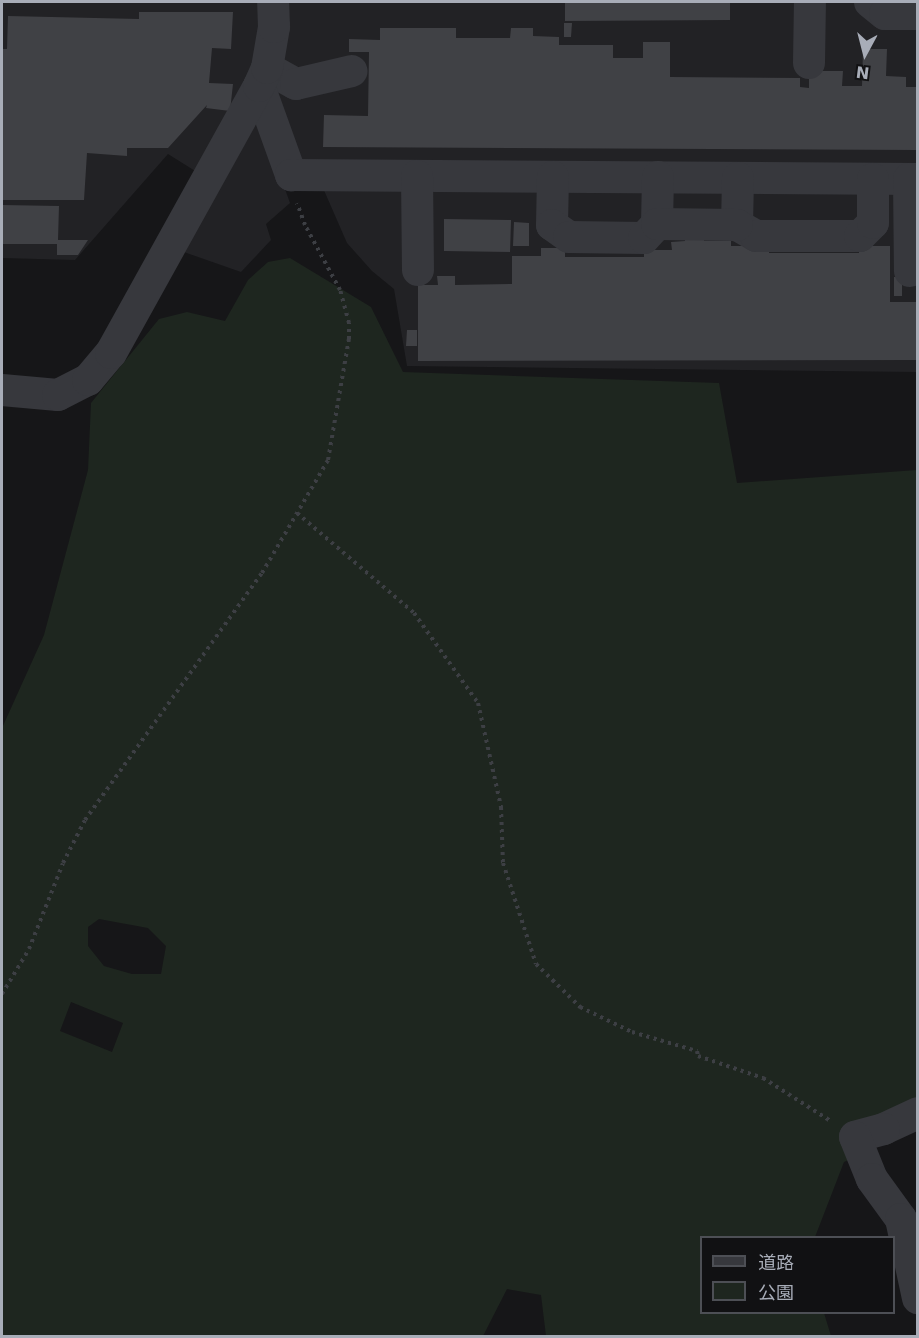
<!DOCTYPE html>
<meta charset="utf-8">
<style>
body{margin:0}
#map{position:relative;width:919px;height:1338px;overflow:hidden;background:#161618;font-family:"DejaVu Sans","Noto Sans JP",sans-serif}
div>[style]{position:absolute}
.built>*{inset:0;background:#222225}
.green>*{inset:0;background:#1e261f}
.building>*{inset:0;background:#404145}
.path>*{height:4px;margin-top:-2px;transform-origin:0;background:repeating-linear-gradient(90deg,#3d3f44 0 3px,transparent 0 7.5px)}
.minor>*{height:32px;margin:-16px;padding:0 16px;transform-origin:16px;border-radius:16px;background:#37383d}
span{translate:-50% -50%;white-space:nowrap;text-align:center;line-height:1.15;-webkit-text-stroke:4.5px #111113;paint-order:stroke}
.frame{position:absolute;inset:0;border:3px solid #a8adb8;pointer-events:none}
.legend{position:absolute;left:700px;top:1236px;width:195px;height:78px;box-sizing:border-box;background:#111113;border:2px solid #4d4f55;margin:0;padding:8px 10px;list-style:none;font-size:18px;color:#a8adb8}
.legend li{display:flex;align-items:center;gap:12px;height:30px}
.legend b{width:30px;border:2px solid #4d4f55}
.north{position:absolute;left:835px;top:24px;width:60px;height:60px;-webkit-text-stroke:4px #111113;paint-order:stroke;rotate:187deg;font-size:16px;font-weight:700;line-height:24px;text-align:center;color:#a8adb8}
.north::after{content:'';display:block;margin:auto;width:21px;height:27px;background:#a8adb8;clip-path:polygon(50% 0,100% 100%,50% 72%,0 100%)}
</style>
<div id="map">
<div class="built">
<i style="clip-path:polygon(2px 2px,917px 2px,917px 372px,407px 366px,394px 289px,372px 271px,347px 243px,323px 188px,284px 186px,290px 203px,266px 224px,271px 240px,241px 272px,161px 244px,200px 174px,168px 154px,75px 260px,2px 258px)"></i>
</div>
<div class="green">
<i style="clip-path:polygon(evenodd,290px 258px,371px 307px,403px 372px,719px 383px,737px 483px,917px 470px,917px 1128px,844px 1162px,815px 1237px,702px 1238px,702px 1312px,824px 1313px,831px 1336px,546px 1336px,541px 1295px,507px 1289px,483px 1336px,2px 1336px,2px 728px,44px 635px,88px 470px,91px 403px,159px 319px,187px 312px,225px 321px,248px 280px,268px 262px,290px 258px,99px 919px,148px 928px,166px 946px,161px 974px,132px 974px,104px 966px,88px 946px,88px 927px,99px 919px,290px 258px,71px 1002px,123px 1023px,112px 1052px,60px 1031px,71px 1002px)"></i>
</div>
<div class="building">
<i style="clip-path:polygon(565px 2px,730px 2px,730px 20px,565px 21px)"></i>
<i style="clip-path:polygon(139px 12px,233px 12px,231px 49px,212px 48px,209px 83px,233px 84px,230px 111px,206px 108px,207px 105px,168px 148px,127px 148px,127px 156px,87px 153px,84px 200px,2px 200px,2px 49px,7px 49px,8px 16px,139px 19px)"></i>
<i style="clip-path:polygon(564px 23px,572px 23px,571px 37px,564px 37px)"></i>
<i style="clip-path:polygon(380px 28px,456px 28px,456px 38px,510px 38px,511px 28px,533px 28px,533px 36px,559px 37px,559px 45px,613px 45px,613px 58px,643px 58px,643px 42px,670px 42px,670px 77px,800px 78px,800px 87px,809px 88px,809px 71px,843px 71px,842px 86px,862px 86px,863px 49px,887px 49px,886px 76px,906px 77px,906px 87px,918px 87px,918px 150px,323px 147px,324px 115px,368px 116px,369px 52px,349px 52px,349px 39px,380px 40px)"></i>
<i style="clip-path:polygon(2px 205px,59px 206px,58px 240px,88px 240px,78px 255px,57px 255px,57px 244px,2px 244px)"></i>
<i style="clip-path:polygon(444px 219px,511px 220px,510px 252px,444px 251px)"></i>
<i style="clip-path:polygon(514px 222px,529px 223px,529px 246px,513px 246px)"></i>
<i style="clip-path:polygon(685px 233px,704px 233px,704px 241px,731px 241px,731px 246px,770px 246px,769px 253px,859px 253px,859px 246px,890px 246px,890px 302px,918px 302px,918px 360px,418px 361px,418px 285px,438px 285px,437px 276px,455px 276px,455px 285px,512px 284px,512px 256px,541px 256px,541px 248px,565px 248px,565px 257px,644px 257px,644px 250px,672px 250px,671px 242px,685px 241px)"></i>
<i style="clip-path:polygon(894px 277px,902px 277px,902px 296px,894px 296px)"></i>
<i style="clip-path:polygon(407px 330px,417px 330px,417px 346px,406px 346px)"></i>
</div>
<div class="path">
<i style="left:297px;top:513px;width:154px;rotate:40.5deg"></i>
<i style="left:414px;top:613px;width:110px;rotate:54.6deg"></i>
<i style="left:478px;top:703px;width:107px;rotate:77.5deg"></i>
<i style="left:501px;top:807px;width:56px;rotate:88deg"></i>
<i style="left:503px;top:863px;width:106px;rotate:71.9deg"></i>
<i style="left:536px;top:964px;width:62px;rotate:44.3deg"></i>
<i style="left:580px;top:1007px;width:58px;rotate:25.7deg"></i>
<i style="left:632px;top:1032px;width:68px;rotate:16.3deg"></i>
<i style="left:697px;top:1051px;width:5px;rotate:79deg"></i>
<i style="left:698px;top:1056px;width:69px;rotate:18.7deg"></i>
<i style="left:763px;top:1078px;width:82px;rotate:32.5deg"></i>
<i style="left:2px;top:994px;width:52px;rotate:-59deg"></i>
<i style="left:29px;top:949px;width:92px;rotate:-68.4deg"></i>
<i style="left:63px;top:863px;width:48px;rotate:-62.9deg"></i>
<i style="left:85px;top:820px;width:304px;rotate:-54.4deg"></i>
<i style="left:262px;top:573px;width:131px;rotate:-59.7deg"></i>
<i style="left:328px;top:460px;width:123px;rotate:-80.2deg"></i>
<i style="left:349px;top:339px;width:16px;rotate:-90deg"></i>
<i style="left:349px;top:323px;width:34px;rotate:-105deg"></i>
<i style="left:340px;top:290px;width:74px;rotate:-118.3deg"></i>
<i style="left:305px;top:225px;width:23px;rotate:-110deg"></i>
</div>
<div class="minor">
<i style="left:870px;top:2px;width:19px;rotate:39deg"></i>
<i style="left:885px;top:14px;width:33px"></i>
<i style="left:809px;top:63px;width:61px;rotate:-89.1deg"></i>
<i style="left:267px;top:68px;width:33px;rotate:29deg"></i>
<i style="left:296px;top:84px;width:57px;rotate:-13.1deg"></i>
<i style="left:259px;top:86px;width:95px;rotate:70.2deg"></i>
<i style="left:291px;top:175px;width:627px;rotate:0.37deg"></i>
<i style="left:417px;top:176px;width:94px;rotate:89.4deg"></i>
<i style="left:553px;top:177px;width:48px;rotate:91.2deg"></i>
<i style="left:552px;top:225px;width:21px;rotate:35deg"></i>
<i style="left:569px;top:237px;width:75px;rotate:0.8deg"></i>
<i style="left:644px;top:238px;width:19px;rotate:-47deg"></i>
<i style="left:657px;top:224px;width:47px;rotate:-88.8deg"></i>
<i style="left:738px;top:178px;width:47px;rotate:91.2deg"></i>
<i style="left:737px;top:225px;width:22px;rotate:30deg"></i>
<i style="left:756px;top:236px;width:104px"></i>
<i style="left:860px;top:236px;width:18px;rotate:-45deg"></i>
<i style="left:873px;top:223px;width:44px;rotate:-90deg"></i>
<i style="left:909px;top:179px;width:92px;rotate:89.4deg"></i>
<i style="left:657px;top:224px;width:80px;rotate:0.7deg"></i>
<i style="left:2px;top:390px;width:56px;rotate:5.1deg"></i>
<i style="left:58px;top:395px;width:34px;rotate:-27deg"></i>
<i style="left:88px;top:380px;width:35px;rotate:-50deg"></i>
<i style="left:111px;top:353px;width:305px;rotate:-61deg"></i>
<i style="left:259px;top:86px;width:20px;rotate:-66deg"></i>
<i style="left:267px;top:68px;width:42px;rotate:-80.3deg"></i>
<i style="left:274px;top:27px;width:25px;rotate:-92deg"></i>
<i style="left:918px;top:1113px;width:38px;rotate:155deg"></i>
<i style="left:884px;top:1129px;width:30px;rotate:165deg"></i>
<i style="left:855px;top:1137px;width:45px;rotate:68deg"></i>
<i style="left:872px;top:1179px;width:49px;rotate:54.1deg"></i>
<i style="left:901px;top:1219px;width:81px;rotate:77.9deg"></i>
</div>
<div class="frame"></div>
<ul class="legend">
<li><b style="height:8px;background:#37383d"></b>道路</li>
<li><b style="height:16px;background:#1e261f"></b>公園</li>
</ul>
<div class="north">N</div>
</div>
